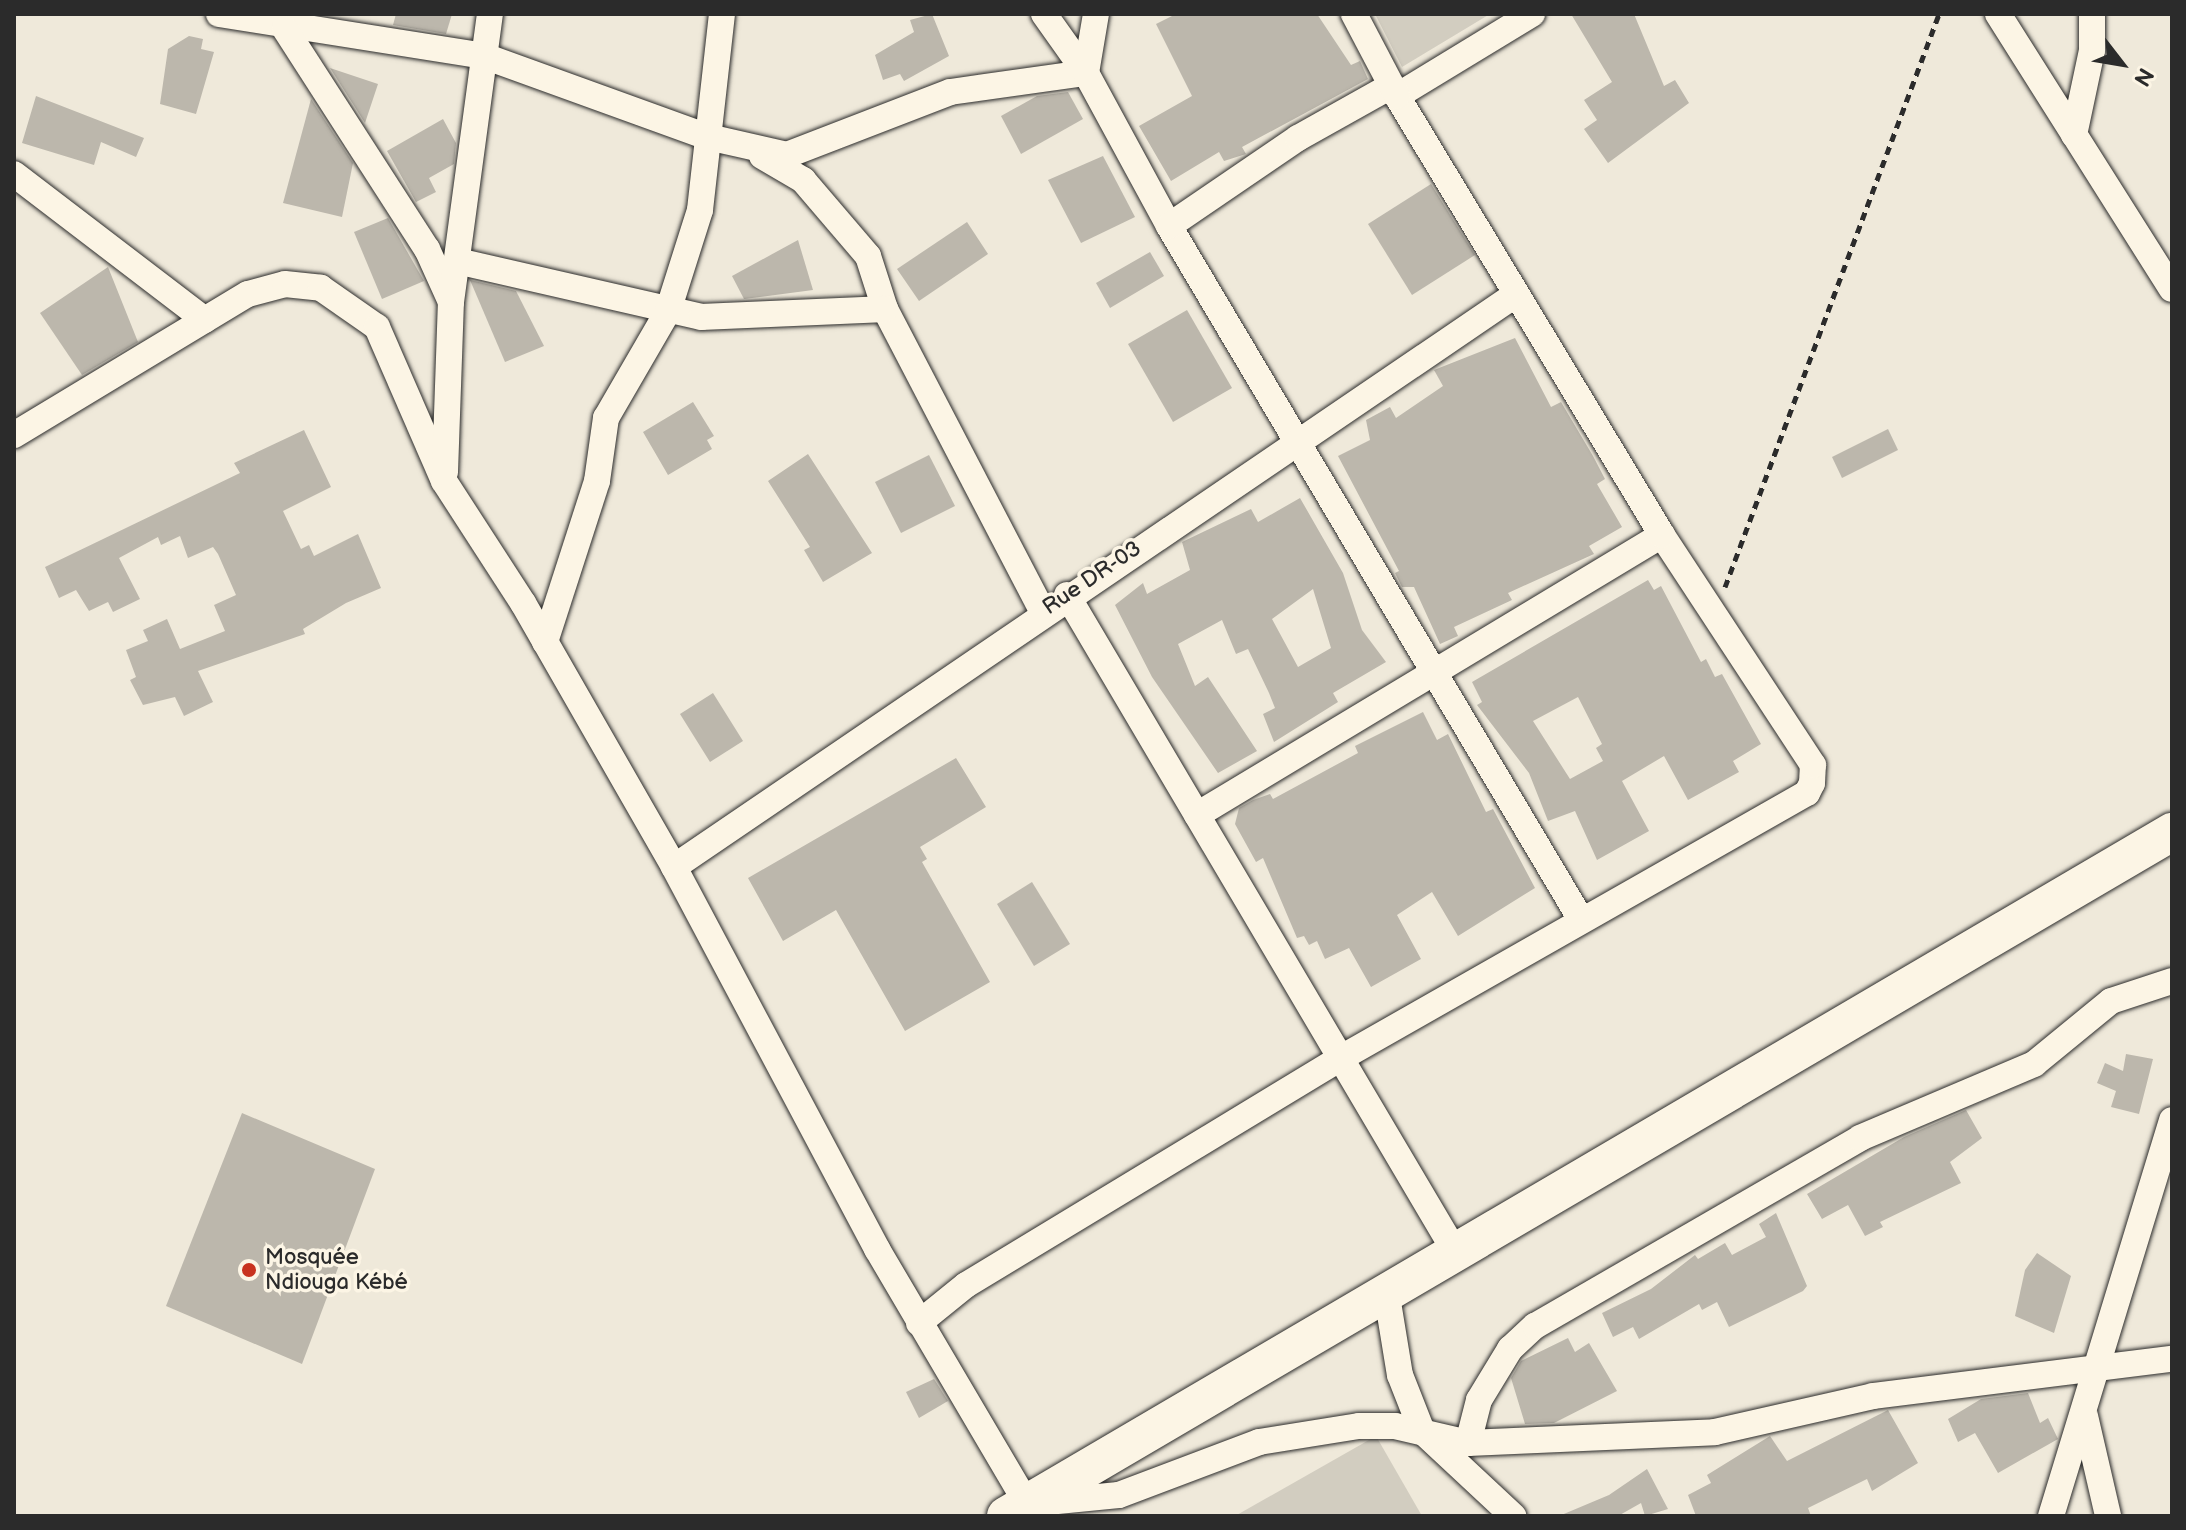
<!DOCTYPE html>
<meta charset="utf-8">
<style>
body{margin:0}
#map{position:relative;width:2186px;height:1530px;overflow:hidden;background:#efe9da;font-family:"Balsamiq Sans",sans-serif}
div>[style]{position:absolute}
.green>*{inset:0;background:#d2cdc0}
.building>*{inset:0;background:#bcb7ac}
.path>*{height:5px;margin-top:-2.5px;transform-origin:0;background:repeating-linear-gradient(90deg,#2b2b2b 0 8px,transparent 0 14px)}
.roads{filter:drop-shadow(0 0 2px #2b2b2b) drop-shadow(0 0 2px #2b2b2b)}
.minor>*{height:26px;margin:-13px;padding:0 13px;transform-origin:13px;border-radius:13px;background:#fcf5e5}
.highway>*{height:38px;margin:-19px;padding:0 19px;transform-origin:19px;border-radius:19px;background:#fcf5e5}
.dots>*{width:22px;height:22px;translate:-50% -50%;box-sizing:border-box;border:4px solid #fcf5e5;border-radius:50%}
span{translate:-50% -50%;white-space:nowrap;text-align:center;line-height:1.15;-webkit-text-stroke:7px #fcf5e5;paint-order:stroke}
.street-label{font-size:22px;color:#2b2b2b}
.poi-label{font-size:22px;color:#2b2b2b}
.left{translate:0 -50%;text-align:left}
.frame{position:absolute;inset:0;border:16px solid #2b2b2b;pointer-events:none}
.north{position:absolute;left:2082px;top:24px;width:80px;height:80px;-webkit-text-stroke:6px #fcf5e5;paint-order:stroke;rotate:121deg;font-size:22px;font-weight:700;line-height:32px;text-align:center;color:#2b2b2b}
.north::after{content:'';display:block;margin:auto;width:28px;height:36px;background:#2b2b2b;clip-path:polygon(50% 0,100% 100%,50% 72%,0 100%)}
</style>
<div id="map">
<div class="green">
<i style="clip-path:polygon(1375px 14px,1490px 14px,1402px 67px)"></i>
<i style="clip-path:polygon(1376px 1436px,1422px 1516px,1235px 1516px)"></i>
</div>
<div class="building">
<i style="clip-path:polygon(396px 14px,452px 14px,446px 34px,393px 25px)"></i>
<i style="clip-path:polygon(932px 14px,949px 56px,904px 81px,900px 74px,883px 80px,875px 55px,914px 32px,910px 20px)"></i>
<i style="clip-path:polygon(1176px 14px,1317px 14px,1351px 65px,1360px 61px,1368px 79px,1242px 147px,1246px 154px,1224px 161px,1219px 152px,1171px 181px,1139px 126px,1192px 96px,1156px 24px)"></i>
<i style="clip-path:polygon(1571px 14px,1634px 14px,1664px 86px,1675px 80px,1689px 103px,1608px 163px,1584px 129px,1597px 120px,1584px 100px,1612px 82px)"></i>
<i style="clip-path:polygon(189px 36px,203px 39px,201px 49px,214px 52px,196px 114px,160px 104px,168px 49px)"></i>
<i style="clip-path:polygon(330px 68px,378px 84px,365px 123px)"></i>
<i style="clip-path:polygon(1068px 92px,1083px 119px,1021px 154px,1001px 116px,1037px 96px)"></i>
<i style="clip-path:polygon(36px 96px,144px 138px,136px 157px,101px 142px,94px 165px,22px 143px)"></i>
<i style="clip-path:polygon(311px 99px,353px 163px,342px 217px,283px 203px)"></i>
<i style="clip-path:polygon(443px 119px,456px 143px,454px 164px,429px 178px,436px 192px,416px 202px,387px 151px)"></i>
<i style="clip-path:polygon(1103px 156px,1135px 217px,1081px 243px,1048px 180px)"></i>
<i style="clip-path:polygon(1431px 184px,1475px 255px,1412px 295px,1368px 224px)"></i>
<i style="clip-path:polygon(388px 218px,424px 281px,382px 299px,354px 232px)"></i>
<i style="clip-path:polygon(967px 222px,988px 254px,919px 301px,897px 269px)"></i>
<i style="clip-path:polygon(798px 240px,813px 290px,744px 299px,732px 276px)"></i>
<i style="clip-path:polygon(1150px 252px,1164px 276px,1110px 308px,1096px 283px)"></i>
<i style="clip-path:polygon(108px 267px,138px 342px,82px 375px,40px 313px)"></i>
<i style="clip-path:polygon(470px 280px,516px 291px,544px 346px,505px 362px)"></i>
<i style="clip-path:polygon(1187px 310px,1232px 388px,1173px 422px,1128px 344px)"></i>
<i style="clip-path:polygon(1515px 338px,1551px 407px,1561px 402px,1593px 456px,1605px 479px,1597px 484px,1622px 527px,1589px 546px,1594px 554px,1508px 593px,1512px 600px,1454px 627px,1458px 636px,1440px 644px,1414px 587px,1402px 587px,1395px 573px,1399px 571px,1338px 456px,1370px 440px,1366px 420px,1390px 407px,1396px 418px,1443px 386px,1434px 370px)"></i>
<i style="clip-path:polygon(693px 402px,714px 436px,707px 440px,712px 449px,668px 475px,643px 432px)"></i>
<i style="clip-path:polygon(1888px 429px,1898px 450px,1842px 478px,1832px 457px)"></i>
<i style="clip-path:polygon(304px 430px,331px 487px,283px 511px,301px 549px,309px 545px,314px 556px,358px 534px,381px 588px,346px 603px,303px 629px,305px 634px,198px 671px,213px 702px,184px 716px,175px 697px,143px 705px,130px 680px,136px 677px,126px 650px,148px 641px,143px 630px,167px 619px,180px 649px,225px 631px,214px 605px,236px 595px,218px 554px,213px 547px,188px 558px,180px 536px,161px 545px,158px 537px,119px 558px,140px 599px,113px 612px,108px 602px,89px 611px,76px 590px,59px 598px,45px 567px,240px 473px,234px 463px)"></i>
<i style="clip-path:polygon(808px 454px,872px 553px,823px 582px,804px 550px,810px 547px,768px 481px)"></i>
<i style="clip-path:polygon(929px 455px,955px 506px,901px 533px,875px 482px)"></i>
<i style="clip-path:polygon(evenodd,1300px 498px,1343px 573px,1362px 630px,1386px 662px,1333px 693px,1338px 702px,1274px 742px,1263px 714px,1275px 708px,1269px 693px,1248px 649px,1236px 654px,1222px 620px,1178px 644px,1195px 686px,1208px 677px,1257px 751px,1218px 773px,1152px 677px,1115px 605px,1143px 583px,1147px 594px,1190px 570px,1182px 542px,1251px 509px,1258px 522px,1300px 498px,1313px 589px,1331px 648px,1298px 667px,1272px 619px,1313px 589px)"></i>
<i style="clip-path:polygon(evenodd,1648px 580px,1654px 590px,1661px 586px,1701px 662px,1706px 659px,1715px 677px,1722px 674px,1761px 744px,1733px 761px,1739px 772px,1688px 800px,1664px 756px,1622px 781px,1649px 831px,1597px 860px,1575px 811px,1548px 821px,1529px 773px,1477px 705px,1482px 702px,1472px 682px,1648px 580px,1578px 697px,1602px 744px,1596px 748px,1603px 761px,1570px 779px,1533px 721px,1578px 697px)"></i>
<i style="clip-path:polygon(713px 693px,743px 741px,710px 762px,680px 714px)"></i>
<i style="clip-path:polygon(1423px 712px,1437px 740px,1448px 734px,1486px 812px,1493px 809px,1535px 888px,1458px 936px,1432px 892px,1397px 915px,1421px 959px,1371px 987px,1349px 948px,1325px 959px,1317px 941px,1309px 945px,1304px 936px,1297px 938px,1263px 858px,1256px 862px,1235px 824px,1239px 808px,1253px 800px,1270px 794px,1273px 799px,1358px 753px,1355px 746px)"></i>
<i style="clip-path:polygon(956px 758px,986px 807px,920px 847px,927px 859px,922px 862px,990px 982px,905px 1031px,836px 910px,783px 941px,748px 878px)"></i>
<i style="clip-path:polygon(1032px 882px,1070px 944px,1034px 966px,997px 904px)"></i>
<i style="clip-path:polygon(2126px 1054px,2153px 1059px,2139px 1114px,2111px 1107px,2116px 1091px,2097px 1083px,2105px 1063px,2123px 1071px)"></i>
<i style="clip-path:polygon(1966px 1110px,1982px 1138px,1950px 1162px,1961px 1183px,1880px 1222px,1883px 1227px,1865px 1236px,1848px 1205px,1822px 1219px,1807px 1194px,1904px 1137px)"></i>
<i style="clip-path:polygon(242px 1113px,375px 1169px,302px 1364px,166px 1306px)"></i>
<i style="clip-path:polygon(1776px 1213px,1807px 1286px,1803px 1291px,1729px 1327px,1717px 1302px,1702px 1310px,1699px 1304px,1639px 1339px,1633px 1327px,1613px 1337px,1602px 1313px,1651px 1289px,1695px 1255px,1698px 1259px,1725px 1243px,1732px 1255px,1766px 1237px,1759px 1224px)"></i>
<i style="clip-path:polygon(2037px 1253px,2071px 1276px,2054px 1333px,2015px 1316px,2025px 1270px)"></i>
<i style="clip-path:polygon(1568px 1338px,1575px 1352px,1589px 1343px,1617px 1391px,1554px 1423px,1525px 1424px,1511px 1378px,1521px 1361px)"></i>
<i style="clip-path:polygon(934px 1379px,948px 1401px,919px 1418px,906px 1392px)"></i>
<i style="clip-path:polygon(2028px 1393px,2040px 1423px,2048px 1418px,2058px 1439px,1998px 1473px,1975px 1433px,1958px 1442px,1948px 1419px,1981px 1399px)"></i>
<i style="clip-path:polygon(1888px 1410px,1918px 1463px,1872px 1491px,1867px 1479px,1808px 1508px,1811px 1516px,1696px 1516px,1688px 1495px,1711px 1483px,1707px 1475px,1770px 1436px,1787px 1461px)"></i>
<i style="clip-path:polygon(1647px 1469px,1668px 1509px,1645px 1516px,1641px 1503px,1618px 1516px,1559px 1516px,1609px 1495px)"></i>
</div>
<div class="path">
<i style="left:1725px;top:587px;width:612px;rotate:-69.52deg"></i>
</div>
<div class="roads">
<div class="minor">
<i style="left:219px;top:14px;width:268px;rotate:9deg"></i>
<i style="left:484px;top:56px;width:238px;rotate:19.9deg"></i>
<i style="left:708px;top:137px;width:81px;rotate:12.8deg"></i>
<i style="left:787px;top:155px;width:175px;rotate:-21.1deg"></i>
<i style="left:950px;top:92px;width:137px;rotate:-8deg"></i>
<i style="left:1086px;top:73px;width:60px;rotate:-80.4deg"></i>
<i style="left:1044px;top:14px;width:72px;rotate:54.6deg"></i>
<i style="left:1086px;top:73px;width:174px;rotate:61.5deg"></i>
<i style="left:1169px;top:226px;width:805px;rotate:59.29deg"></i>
<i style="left:1998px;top:14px;width:325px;rotate:57.7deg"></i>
<i style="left:285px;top:29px;width:262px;rotate:57.2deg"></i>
<i style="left:427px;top:249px;width:58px;rotate:65.6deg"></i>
<i style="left:1397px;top:96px;width:158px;rotate:-31.3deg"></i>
<i style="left:2074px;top:135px;width:87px;rotate:-78deg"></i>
<i style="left:2092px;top:50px;width:36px;rotate:-90deg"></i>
<i style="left:762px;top:156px;width:48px;rotate:30.3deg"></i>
<i style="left:803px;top:180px;width:100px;rotate:49.5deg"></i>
<i style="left:868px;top:256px;width:56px;rotate:72.2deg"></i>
<i style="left:885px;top:309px;width:340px;rotate:62.5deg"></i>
<i style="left:14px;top:174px;width:240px;rotate:37.4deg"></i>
<i style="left:1169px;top:226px;width:156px;rotate:-34.3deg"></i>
<i style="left:1298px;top:138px;width:107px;rotate:-29.2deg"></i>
<i style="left:457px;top:261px;width:251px;rotate:12.9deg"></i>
<i style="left:702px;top:317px;width:183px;rotate:-2.5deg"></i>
<i style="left:14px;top:435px;width:273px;rotate:-31.1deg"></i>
<i style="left:248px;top:294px;width:38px;rotate:-15deg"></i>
<i style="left:285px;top:284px;width:36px;rotate:6deg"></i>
<i style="left:321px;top:288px;width:68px;rotate:34.9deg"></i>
<i style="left:377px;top:327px;width:168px;rotate:66.5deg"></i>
<i style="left:444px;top:481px;width:145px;rotate:57.1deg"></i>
<i style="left:523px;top:603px;width:304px;rotate:60.2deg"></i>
<i style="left:674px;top:867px;width:433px;rotate:62deg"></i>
<i style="left:877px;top:1249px;width:296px;rotate:59.5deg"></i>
<i style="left:1027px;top:1504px;width:92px;rotate:-5.6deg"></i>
<i style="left:1119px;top:1495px;width:150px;rotate:-20.7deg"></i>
<i style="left:1259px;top:1442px;width:101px;rotate:-9.1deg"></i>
<i style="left:1359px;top:1426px;width:36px"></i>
<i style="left:1395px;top:1426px;width:75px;rotate:13.1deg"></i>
<i style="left:1468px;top:1443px;width:247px;rotate:-2.5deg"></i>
<i style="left:1715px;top:1432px;width:162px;rotate:-12.8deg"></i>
<i style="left:1873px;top:1396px;width:301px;rotate:-7.1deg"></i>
<i style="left:445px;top:472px;width:170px;rotate:-88deg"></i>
<i style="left:451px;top:302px;width:291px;rotate:-82.3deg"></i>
<i style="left:1067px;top:595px;width:767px;rotate:59.42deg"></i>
<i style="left:545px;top:642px;width:169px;rotate:-72.1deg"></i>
<i style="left:597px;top:481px;width:64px;rotate:-81.9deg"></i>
<i style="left:606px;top:418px;width:124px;rotate:-59.9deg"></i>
<i style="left:668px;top:311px;width:106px;rotate:-72.4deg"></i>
<i style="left:700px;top:210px;width:197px;rotate:-83.6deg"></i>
<i style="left:1197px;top:815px;width:543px;rotate:-31.05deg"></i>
<i style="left:674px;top:867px;width:1017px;rotate:-34.22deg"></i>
<i style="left:1387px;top:1296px;width:80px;rotate:80.7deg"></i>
<i style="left:1400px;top:1375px;width:60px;rotate:68.6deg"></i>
<i style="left:1422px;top:1431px;width:125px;rotate:43deg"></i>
<i style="left:919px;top:1323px;width:60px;rotate:-39deg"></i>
<i style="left:966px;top:1285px;width:438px;rotate:-31.2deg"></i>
<i style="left:1341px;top:1058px;width:536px;rotate:-29.63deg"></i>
<i style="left:1807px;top:793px;width:11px;rotate:-63deg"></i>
<i style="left:1812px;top:783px;width:18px;rotate:-87deg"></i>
<i style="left:1813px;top:765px;width:275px;rotate:-123.3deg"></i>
<i style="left:1662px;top:535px;width:513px;rotate:-121.12deg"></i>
<i style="left:1397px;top:96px;width:93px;rotate:-117.7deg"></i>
<i style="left:2085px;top:1416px;width:103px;rotate:77deg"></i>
<i style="left:1468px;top:1443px;width:44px;rotate:-75.7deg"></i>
<i style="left:1479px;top:1400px;width:60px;rotate:-58.7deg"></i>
<i style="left:1510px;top:1349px;width:34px;rotate:-43deg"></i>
<i style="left:1535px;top:1326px;width:375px;rotate:-30deg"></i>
<i style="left:1860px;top:1138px;width:189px;rotate:-23deg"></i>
<i style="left:2034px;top:1064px;width:99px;rotate:-39.3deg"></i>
<i style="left:2111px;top:1001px;width:64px;rotate:-18.2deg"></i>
<i style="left:2051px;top:1516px;width:414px;rotate:-73deg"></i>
</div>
<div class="highway">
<i style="left:1006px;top:1516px;width:1352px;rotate:-30.4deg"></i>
</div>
</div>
<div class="dots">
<i style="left:249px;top:1270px;background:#c8321e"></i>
</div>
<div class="street-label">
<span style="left:1092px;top:578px;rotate:-34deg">Rue DR-03</span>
</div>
<div class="poi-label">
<span class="left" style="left:265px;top:1270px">Mosquée<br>Ndiouga Kébé</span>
</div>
<div class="frame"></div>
<div class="north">N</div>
</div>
